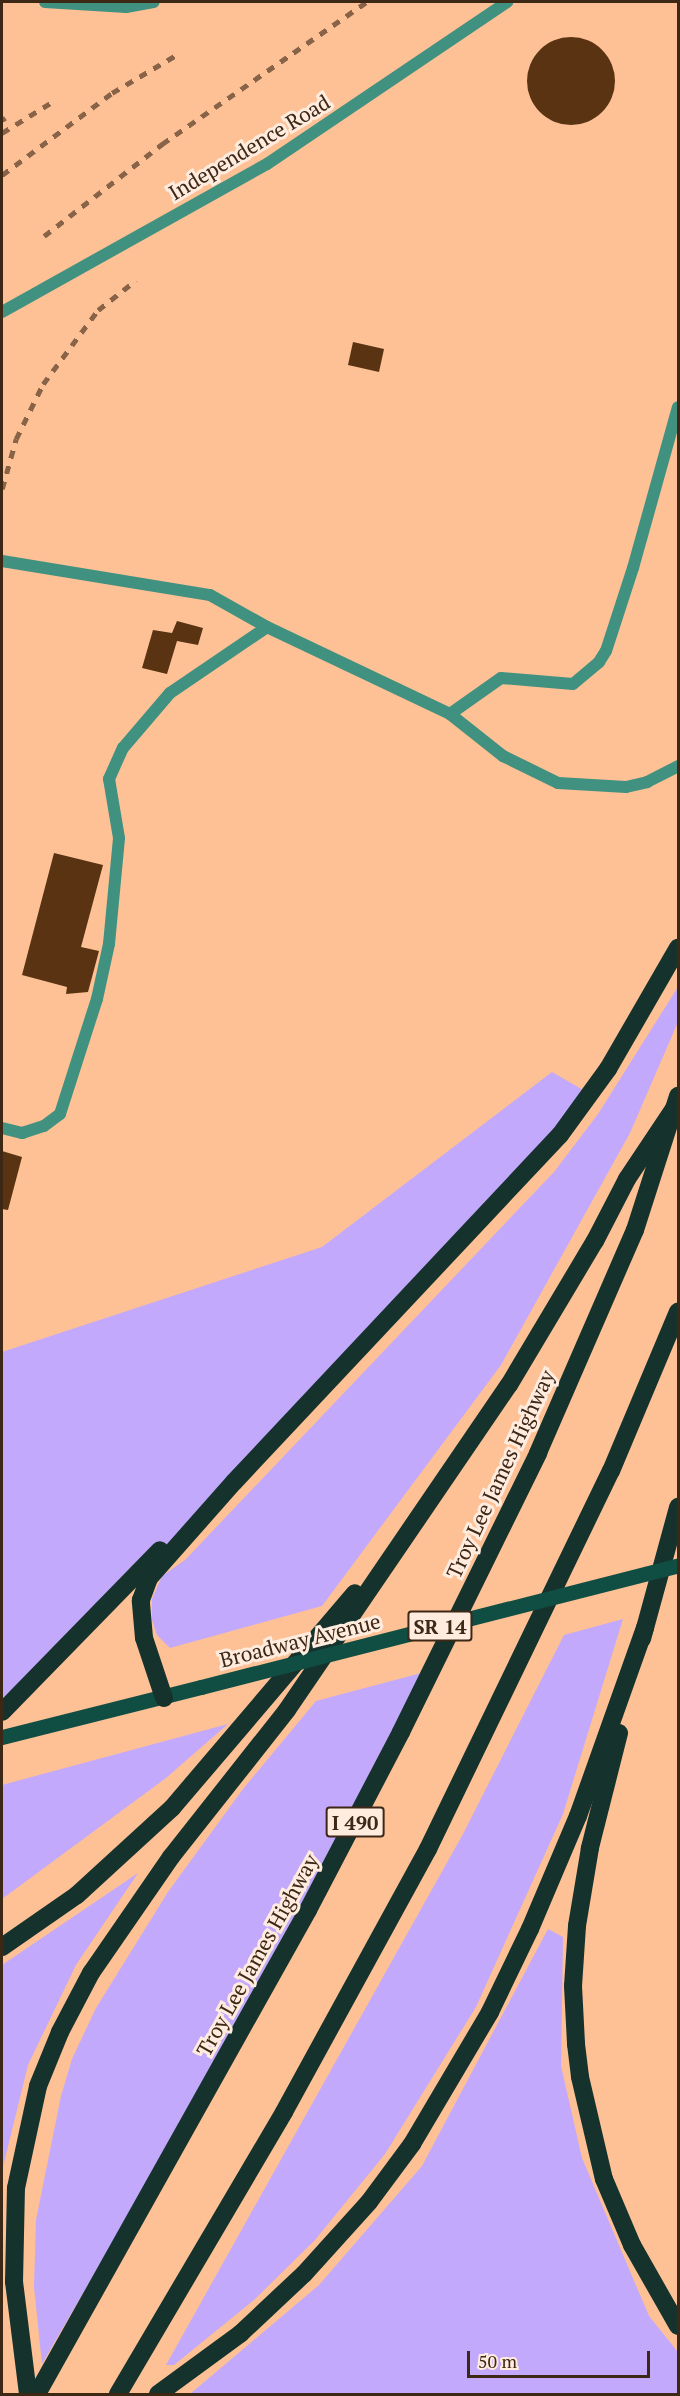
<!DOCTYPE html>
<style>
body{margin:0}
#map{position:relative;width:680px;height:2396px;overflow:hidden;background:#fdc195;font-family:"PT Serif",serif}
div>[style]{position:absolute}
.green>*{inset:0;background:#c3a9fc}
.building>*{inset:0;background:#593312}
.round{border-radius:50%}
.service>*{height:12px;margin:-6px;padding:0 6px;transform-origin:6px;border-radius:6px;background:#419181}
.minor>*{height:12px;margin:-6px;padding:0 6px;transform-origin:6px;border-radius:6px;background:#419181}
.primary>*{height:15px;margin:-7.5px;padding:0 7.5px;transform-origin:7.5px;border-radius:7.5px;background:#104d42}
.motorway>*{height:18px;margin:-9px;padding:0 9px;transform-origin:9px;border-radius:9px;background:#16322c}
.rail>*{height:4.5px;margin-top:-2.25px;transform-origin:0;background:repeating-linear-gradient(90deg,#886347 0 8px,transparent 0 16px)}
.primary-bridge>*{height:15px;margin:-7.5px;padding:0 7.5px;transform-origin:7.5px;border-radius:7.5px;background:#104d42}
span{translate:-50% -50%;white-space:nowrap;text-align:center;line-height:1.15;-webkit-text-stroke:6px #ffecdf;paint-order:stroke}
.shield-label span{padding:2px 4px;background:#ffecdf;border:2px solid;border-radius:4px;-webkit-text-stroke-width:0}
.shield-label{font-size:20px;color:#3d2715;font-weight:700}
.street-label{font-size:21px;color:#3d2715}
.frame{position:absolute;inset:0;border:3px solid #3d2715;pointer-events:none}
.scale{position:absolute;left:467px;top:2351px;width:183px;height:27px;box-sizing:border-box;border:3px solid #3d2715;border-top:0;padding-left:8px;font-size:18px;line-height:21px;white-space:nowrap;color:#3d2715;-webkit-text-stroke:4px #ffecdf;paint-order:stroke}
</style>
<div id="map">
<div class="green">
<i style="clip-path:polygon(678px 987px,678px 1022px,630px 1133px,501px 1365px,322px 1606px,170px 1648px,157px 1635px,152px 1620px,152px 1599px,162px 1576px,185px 1560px,554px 1172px,598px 1114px)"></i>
<i style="clip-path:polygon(552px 1072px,590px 1094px,234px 1482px,138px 1571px,2px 1711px,2px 1352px,322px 1247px)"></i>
<i style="clip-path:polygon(623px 1619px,563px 1814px,476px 2007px,385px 2154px,315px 2240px,254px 2300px,174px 2365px,166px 2365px,463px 1834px,564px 1635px)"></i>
<i style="clip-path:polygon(425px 1672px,261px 1986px,42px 2364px,34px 2287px,36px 2220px,61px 2096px,72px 2059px,96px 2008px,168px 1892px,243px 1789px,316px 1701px)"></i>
<i style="clip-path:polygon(228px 1724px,166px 1778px,2px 1899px,2px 1785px)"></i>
<i style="clip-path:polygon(138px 1873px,76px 1965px,28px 2065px,2px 2171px,2px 1965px)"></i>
<i style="clip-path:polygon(548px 1929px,563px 1937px,561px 2066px,582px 2158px,649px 2316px,678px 2352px,678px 2394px,190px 2394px,319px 2285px,422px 2166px)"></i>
</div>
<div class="building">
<i class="round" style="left:527px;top:37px;width:88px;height:88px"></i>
<i style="clip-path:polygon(353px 342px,384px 349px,379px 372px,348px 365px)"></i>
<i style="clip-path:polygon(177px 621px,203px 628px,198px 645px,177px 641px,167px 674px,142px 668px,153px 630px,172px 633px)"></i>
<i style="clip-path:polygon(54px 853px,103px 865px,81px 947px,99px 951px,88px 992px,66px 994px,67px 987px,22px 975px)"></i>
<i style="clip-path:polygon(2px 1151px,22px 1157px,8px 1210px,2px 1209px)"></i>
</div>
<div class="service">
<i style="left:45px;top:2px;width:81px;rotate:3.5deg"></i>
<i style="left:126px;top:7px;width:28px;rotate:-10deg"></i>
<i style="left:2px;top:561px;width:211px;rotate:9.3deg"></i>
<i style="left:210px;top:595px;width:65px;rotate:29.3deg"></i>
<i style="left:267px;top:627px;width:203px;rotate:25.4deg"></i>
<i style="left:450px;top:714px;width:62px;rotate:-35.2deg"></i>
<i style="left:501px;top:678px;width:72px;rotate:4.8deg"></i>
<i style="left:573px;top:684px;width:34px;rotate:-40deg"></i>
<i style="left:599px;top:662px;width:13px;rotate:-58deg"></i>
<i style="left:606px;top:651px;width:87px;rotate:-72deg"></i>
<i style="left:633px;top:568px;width:167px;rotate:-74.4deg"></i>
<i style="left:450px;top:714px;width:68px;rotate:38.4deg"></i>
<i style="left:503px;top:756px;width:61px;rotate:26.1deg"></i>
<i style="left:558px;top:783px;width:68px;rotate:3.4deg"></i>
<i style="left:626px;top:787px;width:22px;rotate:-13deg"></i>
<i style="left:647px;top:782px;width:35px;rotate:-27deg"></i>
<i style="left:2px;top:1128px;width:21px;rotate:14deg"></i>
<i style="left:22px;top:1133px;width:23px;rotate:-18deg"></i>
<i style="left:44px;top:1126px;width:20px;rotate:-37deg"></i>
<i style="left:60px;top:1114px;width:121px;rotate:-72.2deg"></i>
<i style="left:97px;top:999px;width:56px;rotate:-77.7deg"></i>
<i style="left:109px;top:944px;width:106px;rotate:-84.6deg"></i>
<i style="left:119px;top:838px;width:60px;rotate:-99.6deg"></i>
<i style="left:109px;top:779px;width:34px;rotate:-66deg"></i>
<i style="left:123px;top:748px;width:72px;rotate:-49.5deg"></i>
<i style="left:170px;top:693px;width:117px;rotate:-34.2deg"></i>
</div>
<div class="minor">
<i style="left:2px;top:312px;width:304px;rotate:-29.2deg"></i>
<i style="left:267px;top:164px;width:290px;rotate:-34deg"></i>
</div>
<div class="primary">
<i style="left:2px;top:1737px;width:205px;rotate:-14.1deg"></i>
</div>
<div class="motorway">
<i style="left:642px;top:1639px;width:137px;rotate:-74.7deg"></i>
<i style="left:164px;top:1698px;width:63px;rotate:-108.4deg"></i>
<i style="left:144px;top:1638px;width:38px;rotate:-95deg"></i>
<i style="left:141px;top:1600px;width:23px;rotate:-70deg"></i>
<i style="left:149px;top:1578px;width:128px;rotate:-48.5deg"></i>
<i style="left:234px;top:1482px;width:476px;rotate:-46.8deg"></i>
<i style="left:560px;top:1135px;width:82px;rotate:-54deg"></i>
<i style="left:608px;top:1069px;width:140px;rotate:-60deg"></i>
<i style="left:2px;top:1712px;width:226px;rotate:-45.7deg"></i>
<i style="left:619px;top:1733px;width:119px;rotate:104.2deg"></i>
<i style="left:590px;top:1848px;width:79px;rotate:99.5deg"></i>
<i style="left:577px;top:1926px;width:60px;rotate:93.8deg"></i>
<i style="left:573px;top:1986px;width:58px;rotate:87deg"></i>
<i style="left:576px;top:2044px;width:33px;rotate:83deg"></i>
<i style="left:580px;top:2077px;width:105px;rotate:76.8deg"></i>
<i style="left:604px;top:2179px;width:72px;rotate:67deg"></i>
<i style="left:632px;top:2245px;width:93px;rotate:60.4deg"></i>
<i style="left:2px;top:1947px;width:91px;rotate:-34.7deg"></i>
<i style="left:77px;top:1895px;width:129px;rotate:-42.5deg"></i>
<i style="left:172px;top:1808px;width:282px;rotate:-49.6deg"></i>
<i style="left:28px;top:2394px;width:113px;rotate:-97.1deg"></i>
<i style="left:14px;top:2282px;width:94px;rotate:-88.8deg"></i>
<i style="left:16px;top:2188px;width:104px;rotate:-77.8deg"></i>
<i style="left:38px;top:2086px;width:58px;rotate:-67.8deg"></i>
<i style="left:60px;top:2032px;width:67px;rotate:-62.3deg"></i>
<i style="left:91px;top:1973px;width:141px;rotate:-55.4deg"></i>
<i style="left:171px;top:1857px;width:187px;rotate:-51.7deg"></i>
<i style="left:287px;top:1710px;width:394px;rotate:-55.7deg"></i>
<i style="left:509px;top:1385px;width:168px;rotate:-59.2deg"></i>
<i style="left:595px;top:1241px;width:70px;rotate:-62.7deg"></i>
<i style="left:627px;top:1179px;width:83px;rotate:-56.3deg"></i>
<i style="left:37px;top:2394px;width:555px;rotate:-60.75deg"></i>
<i style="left:308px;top:1910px;width:201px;rotate:-62.4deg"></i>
<i style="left:401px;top:1732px;width:311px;rotate:-63.8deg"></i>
<i style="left:538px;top:1453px;width:243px;rotate:-66.5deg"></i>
<i style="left:635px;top:1230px;width:141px;rotate:-72.2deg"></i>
<i style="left:118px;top:2394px;width:327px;rotate:-59.5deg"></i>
<i style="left:284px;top:2112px;width:300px;rotate:-61.3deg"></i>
<i style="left:428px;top:1849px;width:420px;rotate:-64.2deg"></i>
<i style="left:611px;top:1471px;width:173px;rotate:-67.2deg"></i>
<i style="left:158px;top:2394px;width:102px;rotate:-36.2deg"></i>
<i style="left:240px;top:2334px;width:88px;rotate:-43.2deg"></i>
<i style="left:304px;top:2274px;width:97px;rotate:-47.9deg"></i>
<i style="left:369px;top:2202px;width:72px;rotate:-53.4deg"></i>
<i style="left:412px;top:2144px;width:153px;rotate:-59.4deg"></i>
<i style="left:490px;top:2012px;width:92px;rotate:-64.3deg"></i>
<i style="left:530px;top:1929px;width:123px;rotate:-67deg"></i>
<i style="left:578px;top:1816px;width:200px;rotate:-70.4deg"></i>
</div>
<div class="rail">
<i style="left:2px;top:120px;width:4px;rotate:-34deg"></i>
<i style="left:2px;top:133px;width:59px;rotate:-31.8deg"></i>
<i style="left:2px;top:175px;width:137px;rotate:-36.7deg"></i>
<i style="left:112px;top:93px;width:77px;rotate:-30.6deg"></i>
<i style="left:44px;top:236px;width:150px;rotate:-37.9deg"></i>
<i style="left:162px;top:144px;width:249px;rotate:-34.8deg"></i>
<i style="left:2px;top:489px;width:52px;rotate:-74.4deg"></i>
<i style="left:16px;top:439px;width:61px;rotate:-63.9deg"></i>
<i style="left:43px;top:384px;width:92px;rotate:-53.4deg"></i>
<i style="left:98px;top:310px;width:48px;rotate:-38.3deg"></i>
</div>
<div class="primary-bridge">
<i style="left:201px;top:1687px;width:492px;rotate:-14.3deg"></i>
</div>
<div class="shield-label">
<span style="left:440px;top:1626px">SR 14</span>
<span style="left:355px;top:1822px">I 490</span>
</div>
<div class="street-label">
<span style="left:249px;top:147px;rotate:-31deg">Independence Road</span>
<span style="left:500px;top:1474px;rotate:-65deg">Troy Lee James Highway</span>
<span style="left:300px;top:1640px;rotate:-14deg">Broadway Avenue</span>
<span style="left:257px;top:1955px;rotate:-61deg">Troy Lee James Highway</span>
</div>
<div class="frame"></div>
<div class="scale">50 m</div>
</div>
